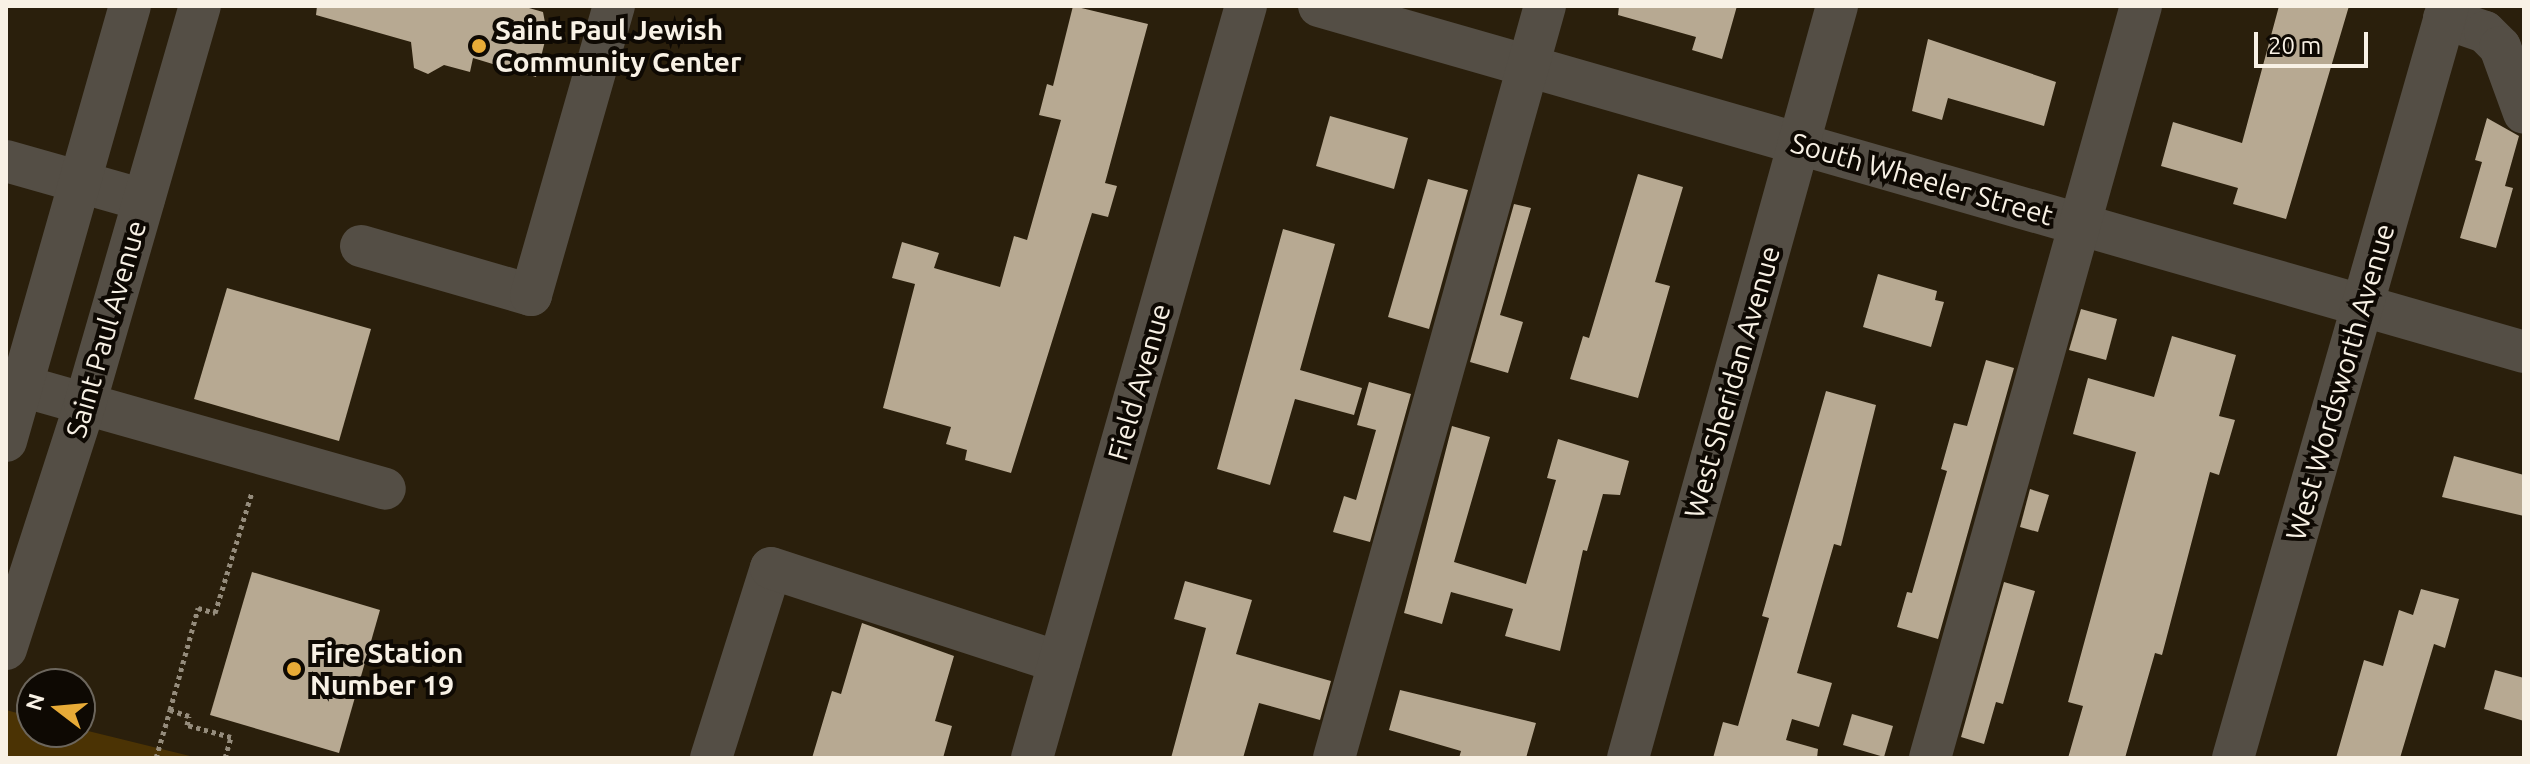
<!DOCTYPE html>
<style>
body{margin:0}
#map{position:relative;width:2530px;height:764px;overflow:hidden;background:#2a1f0c;font-family:Ubuntu,sans-serif}
div>[style]{position:absolute}
.green>*{inset:0;background:#4b3304}
.building>*{inset:0;background:#b7a992}
.path>*{height:5px;margin-top:-2.5px;transform-origin:0;background:repeating-linear-gradient(90deg,#958c7c 0 4px,transparent 0 8px)}
.minor>*{height:42px;margin:-21px;padding:0 21px;transform-origin:21px;border-radius:21px;background:#544e45}
.dots>*{width:22px;height:22px;translate:-50% -50%;box-sizing:border-box;border:4px solid #0e0903;border-radius:50%}
span{translate:-50% -50%;white-space:nowrap;text-align:center;line-height:1.15;-webkit-text-stroke:8px #0e0903;paint-order:stroke}
.poi-label{font-size:28px;color:#f8f1e5;font-weight:700}
.left{translate:0 -50%;text-align:left}
.street-label{font-size:28px;color:#f8f1e5}
.frame{position:absolute;inset:0;border:8px solid #f8f1e5;pointer-events:none}
.north{position:absolute;left:16px;top:668px;width:80px;height:80px;box-sizing:border-box;background:#0e0903;border:2px solid #6c665d;border-radius:50%;rotate:286deg;font-size:22px;font-weight:700;line-height:32px;text-align:center;color:#f8f1e5}
.north::after{content:'';display:block;margin:auto;width:28px;height:36px;background:#e8ab37;clip-path:polygon(50% 0,100% 100%,50% 72%,0 100%)}
.scale{position:absolute;left:2254px;top:32px;width:114px;height:36px;box-sizing:border-box;border:4px solid #f8f1e5;border-top:0;padding-left:10px;font-size:24px;line-height:28px;white-space:nowrap;color:#f8f1e5;-webkit-text-stroke:6px #0e0903;paint-order:stroke}
</style>
<div id="map">
<div class="green">
<i style="clip-path:polygon(6px 710px,32px 717px,32px 732px,80px 729px,198px 758px,6px 758px)"></i>
</div>
<div class="building">
<i style="clip-path:polygon(317px 6px,522px 6px,543px 12px,547px 33px,536px 77px,473px 58px,470px 72px,444px 65px,428px 74px,414px 68px,411px 42px,316px 15px)"></i>
<i style="clip-path:polygon(1073px 6px,1148px 24px,1105px 183px,1117px 186px,1108px 217px,1092px 213px,1011px 473px,965px 460px,967px 450px,946px 444px,951px 427px,883px 408px,915px 284px,892px 278px,902px 242px,939px 253px,934px 268px,1000px 287px,1014px 236px,1027px 240px,1061px 120px,1039px 115px,1047px 84px,1053px 86px)"></i>
<i style="clip-path:polygon(1619px 6px,1737px 6px,1722px 59px,1692px 50px,1696px 37px,1618px 15px)"></i>
<i style="clip-path:polygon(2279px 6px,2349px 6px,2286px 219px,2233px 204px,2238px 188px,2161px 166px,2173px 122px,2242px 143px)"></i>
<i style="clip-path:polygon(1928px 39px,2056px 82px,2044px 126px,1948px 98px,1942px 120px,1912px 111px)"></i>
<i style="clip-path:polygon(1330px 116px,1408px 138px,1394px 189px,1316px 166px)"></i>
<i style="clip-path:polygon(2487px 118px,2519px 136px,2505px 186px,2513px 188px,2496px 248px,2460px 238px,2482px 162px,2475px 160px)"></i>
<i style="clip-path:polygon(1638px 174px,1683px 187px,1655px 282px,1670px 286px,1638px 398px,1570px 379px,1583px 336px,1589px 338px)"></i>
<i style="clip-path:polygon(1428px 179px,1468px 190px,1429px 329px,1388px 317px)"></i>
<i style="clip-path:polygon(1514px 204px,1531px 208px,1500px 315px,1523px 322px,1508px 373px,1470px 362px)"></i>
<i style="clip-path:polygon(1283px 229px,1335px 244px,1300px 370px,1362px 388px,1354px 415px,1295px 399px,1270px 485px,1217px 469px)"></i>
<i style="clip-path:polygon(1878px 274px,1937px 291px,1935px 300px,1944px 302px,1931px 347px,1863px 327px)"></i>
<i style="clip-path:polygon(227px 288px,371px 329px,339px 441px,194px 399px)"></i>
<i style="clip-path:polygon(2081px 309px,2117px 319px,2106px 360px,2069px 350px)"></i>
<i style="clip-path:polygon(2172px 336px,2236px 355px,2219px 416px,2235px 420px,2219px 475px,2210px 472px,2162px 655px,2155px 653px,2125px 758px,2068px 758px,2083px 706px,2068px 702px,2136px 452px,2073px 434px,2088px 378px,2154px 397px)"></i>
<i style="clip-path:polygon(1986px 360px,2014px 368px,1938px 639px,1897px 627px,1907px 592px,1912px 593px,1947px 471px,1941px 469px,1954px 423px,1967px 426px)"></i>
<i style="clip-path:polygon(1369px 382px,1411px 394px,1370px 542px,1333px 532px,1344px 496px,1356px 500px,1376px 430px,1357px 425px)"></i>
<i style="clip-path:polygon(1826px 391px,1876px 405px,1841px 546px,1834px 544px,1797px 673px,1832px 683px,1819px 727px,1792px 719px,1786px 740px,1818px 749px,1817px 758px,1713px 758px,1723px 722px,1738px 726px,1769px 618px,1762px 616px)"></i>
<i style="clip-path:polygon(1452px 426px,1490px 437px,1454px 562px,1526px 584px,1556px 480px,1547px 478px,1558px 439px,1629px 461px,1620px 495px,1603px 494px,1587px 551px,1583px 550px,1560px 651px,1505px 636px,1513px 609px,1451px 592px,1442px 624px,1404px 613px)"></i>
<i style="clip-path:polygon(2454px 456px,2524px 475px,2524px 516px,2442px 497px)"></i>
<i style="clip-path:polygon(2030px 489px,2049px 495px,2038px 532px,2020px 527px)"></i>
<i style="clip-path:polygon(252px 572px,380px 610px,339px 753px,210px 715px)"></i>
<i style="clip-path:polygon(1185px 581px,1252px 600px,1236px 654px,1331px 681px,1320px 720px,1259px 703px,1243px 758px,1171px 758px,1206px 628px,1174px 619px)"></i>
<i style="clip-path:polygon(2004px 582px,2035px 591px,2003px 704px,1996px 702px,1984px 744px,1961px 737px)"></i>
<i style="clip-path:polygon(2421px 589px,2459px 599px,2445px 648px,2434px 644px,2400px 758px,2336px 758px,2364px 660px,2383px 666px,2399px 610px,2413px 615px)"></i>
<i style="clip-path:polygon(862px 623px,954px 656px,935px 721px,952px 726px,943px 758px,812px 758px,832px 691px,841px 694px)"></i>
<i style="clip-path:polygon(2495px 670px,2524px 678px,2524px 721px,2484px 709px)"></i>
<i style="clip-path:polygon(1400px 690px,1536px 723px,1526px 758px,1459px 758px,1461px 751px,1389px 730px)"></i>
<i style="clip-path:polygon(1852px 714px,1893px 726px,1884px 757px,1843px 745px)"></i>
</div>
<div class="path">
<i style="left:156px;top:758px;width:50px;rotate:-73.7deg"></i>
<i style="left:225px;top:758px;width:22px;rotate:-74deg"></i>
<i style="left:231px;top:737px;width:46px;rotate:-164.7deg"></i>
<i style="left:187px;top:725px;width:9px;rotate:-77deg"></i>
<i style="left:189px;top:716px;width:20px;rotate:-162deg"></i>
<i style="left:170px;top:710px;width:106px;rotate:-74.6deg"></i>
<i style="left:198px;top:608px;width:18px;rotate:16deg"></i>
<i style="left:215px;top:613px;width:127px;rotate:-73deg"></i>
</div>
<div class="minor">
<i style="left:1319px;top:6px;width:1254px;rotate:16.02deg"></i>
<i style="left:2444px;top:18px;width:43px;rotate:18.9deg"></i>
<i style="left:2485px;top:32px;width:21px;rotate:45deg"></i>
<i style="left:2500px;top:47px;width:70px;rotate:70deg"></i>
<i style="left:6px;top:161px;width:143px;rotate:15.8deg"></i>
<i style="left:361px;top:246px;width:177px;rotate:16.1deg"></i>
<i style="left:531px;top:295px;width:301px;rotate:-74deg"></i>
<i style="left:22px;top:386px;width:377px;rotate:15.8deg"></i>
<i style="left:6px;top:441px;width:452px;rotate:-74.1deg"></i>
<i style="left:6px;top:649px;width:257px;rotate:-72.1deg"></i>
<i style="left:85px;top:404px;width:414px;rotate:-73.9deg"></i>
<i style="left:711px;top:758px;width:199px;rotate:-72.5deg"></i>
<i style="left:771px;top:568px;width:303px;rotate:18.1deg"></i>
<i style="left:1032px;top:758px;width:782px;rotate:-74.12deg"></i>
<i style="left:1334px;top:758px;width:781px;rotate:-74.33deg"></i>
<i style="left:1628px;top:758px;width:781px;rotate:-74.47deg"></i>
<i style="left:1930px;top:758px;width:781px;rotate:-74.33deg"></i>
<i style="left:2233px;top:758px;width:782px;rotate:-74.04deg"></i>
</div>
<div class="dots">
<i style="left:479px;top:46px;background:#e8ab37"></i>
<i style="left:294px;top:669px;background:#e8ab37"></i>
</div>
<div class="poi-label">
<span class="left" style="left:495px;top:46px">Saint Paul Jewish<br>Community Center</span>
<span class="left" style="left:310px;top:669px">Fire Station<br>Number 19</span>
</div>
<div class="street-label">
<span style="left:1922px;top:179px;rotate:16deg">South Wheeler Street</span>
<span style="left:106px;top:329px;rotate:-74deg">Saint Paul Avenue</span>
<span style="left:1139px;top:382px;rotate:-74deg">Field Avenue</span>
<span style="left:1732px;top:382px;rotate:-74deg">West Sheridan Avenue</span>
<span style="left:2340px;top:382px;rotate:-74deg">West Wordsworth Avenue</span>
</div>
<div class="frame"></div>
<div class="north">N</div>
<div class="scale">20 m</div>
</div>
